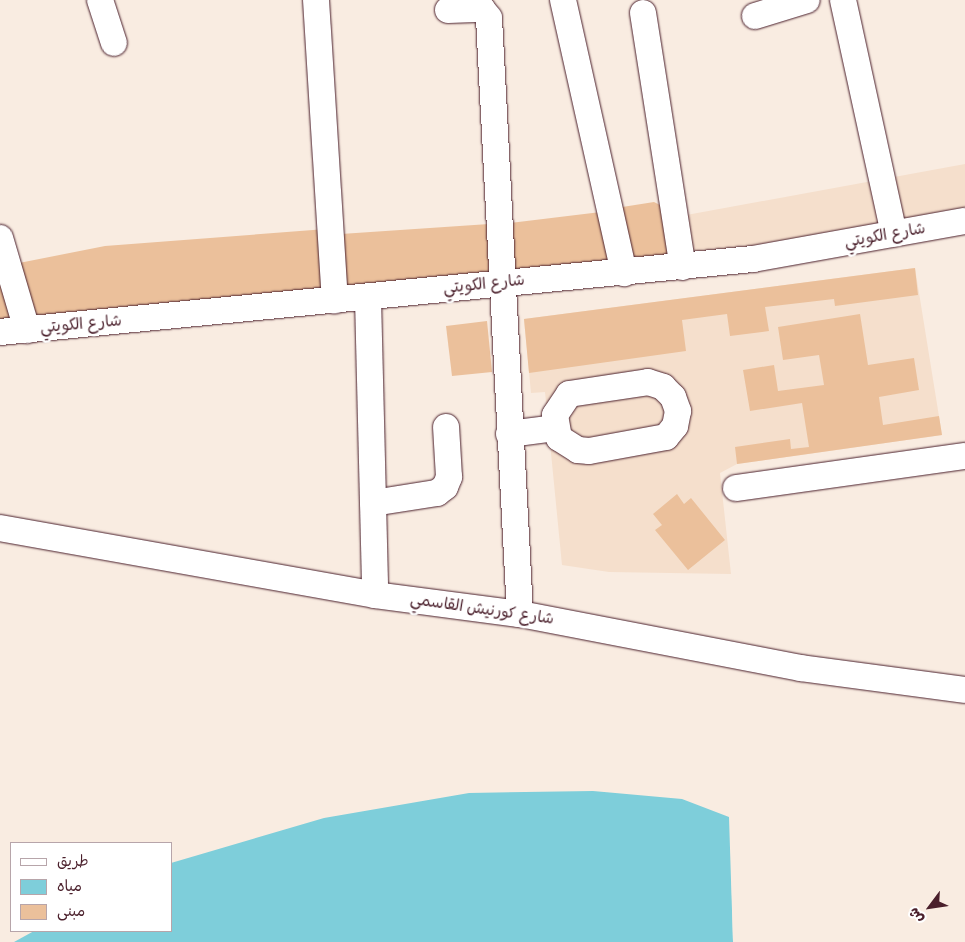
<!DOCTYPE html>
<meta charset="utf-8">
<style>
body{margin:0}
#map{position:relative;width:965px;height:942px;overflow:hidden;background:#f9ece1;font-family:"Indie Flower","Playpen Sans Arabic",sans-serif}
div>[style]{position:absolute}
.built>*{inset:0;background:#f5dfcc}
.water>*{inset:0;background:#7eceda}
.pier>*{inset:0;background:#f9ece1}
.building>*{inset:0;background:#ebc09b}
.roads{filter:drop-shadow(0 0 1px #4a1f2b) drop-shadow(0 0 1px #4a1f2b)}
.minor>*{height:26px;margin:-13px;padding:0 13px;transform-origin:13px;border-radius:13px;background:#fff}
span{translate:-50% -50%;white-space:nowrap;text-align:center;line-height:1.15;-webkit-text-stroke:5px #fff;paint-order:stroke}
.street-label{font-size:16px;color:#4a1f2b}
.legend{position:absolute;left:10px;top:842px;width:162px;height:90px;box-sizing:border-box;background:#fff;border:1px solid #b7a5aa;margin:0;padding:6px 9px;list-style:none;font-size:15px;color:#4a1f2b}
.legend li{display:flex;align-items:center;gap:10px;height:25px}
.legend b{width:25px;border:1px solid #b7a5aa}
.north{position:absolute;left:905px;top:882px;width:50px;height:50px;-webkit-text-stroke:4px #fff;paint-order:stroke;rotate:239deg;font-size:14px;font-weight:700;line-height:20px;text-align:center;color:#4a1f2b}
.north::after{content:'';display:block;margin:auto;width:18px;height:22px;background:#4a1f2b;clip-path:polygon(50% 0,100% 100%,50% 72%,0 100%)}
</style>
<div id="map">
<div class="built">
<i style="clip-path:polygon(965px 164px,965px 220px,688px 265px,681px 216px)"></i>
<i style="clip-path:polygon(915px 268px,942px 435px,737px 464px,720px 473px,731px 574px,609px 572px,562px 565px,545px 392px,531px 393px,524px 319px)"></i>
</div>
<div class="water">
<i style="clip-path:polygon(593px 791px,682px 799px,729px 817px,733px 942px,14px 942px,34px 931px,171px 931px,171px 863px,324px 818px,469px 793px)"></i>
</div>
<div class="pier">
<i style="clip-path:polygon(730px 815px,736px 871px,735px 942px,733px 942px)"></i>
</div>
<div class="building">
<i style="clip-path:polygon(654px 202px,670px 210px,678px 263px,629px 270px,616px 208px)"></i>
<i style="clip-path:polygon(609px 211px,619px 265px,504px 278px,502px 224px)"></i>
<i style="clip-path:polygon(489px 224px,493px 280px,345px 290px,341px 234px)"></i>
<i style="clip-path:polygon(326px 229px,329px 293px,35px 320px,19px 263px,105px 246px)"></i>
<i style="clip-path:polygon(0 268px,15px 327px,0 328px)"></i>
<i style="clip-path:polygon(915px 268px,918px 295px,835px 306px,834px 299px,765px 307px,769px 331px,730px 336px,727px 314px,682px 320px,686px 351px,529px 373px,524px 319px)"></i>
<i style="clip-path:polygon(860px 314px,868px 365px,914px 358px,919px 390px,879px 397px,883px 425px,939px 416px,942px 435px,737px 464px,735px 447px,790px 439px,791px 449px,809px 447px,802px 403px,750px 411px,743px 370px,774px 365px,778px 391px,824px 385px,819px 355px,783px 360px,778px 327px)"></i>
<i style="clip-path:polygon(487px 321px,492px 372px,452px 376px,446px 326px)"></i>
<i style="clip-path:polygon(677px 494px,684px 504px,691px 498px,725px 540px,688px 570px,655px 530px,662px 525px,653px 514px)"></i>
</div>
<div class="roads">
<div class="minor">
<i style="left:100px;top:0;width:45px;rotate:72deg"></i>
<i style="left:316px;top:0;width:301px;rotate:86.4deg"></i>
<i style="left:563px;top:0;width:280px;rotate:77.4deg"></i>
<i style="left:843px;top:0;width:239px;rotate:77.7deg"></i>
<i style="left:448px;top:10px;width:34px;rotate:-2deg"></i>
<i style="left:482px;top:9px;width:11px;rotate:52deg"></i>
<i style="left:489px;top:18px;width:597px;rotate:87.02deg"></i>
<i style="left:643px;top:13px;width:257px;rotate:81.1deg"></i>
<i style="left:755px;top:16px;width:54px;rotate:-17.1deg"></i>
<i style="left:0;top:238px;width:96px;rotate:73.6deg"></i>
<i style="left:368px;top:298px;width:297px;rotate:88.6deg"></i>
<i style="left:0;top:332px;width:757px;rotate:-5.54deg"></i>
<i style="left:753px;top:259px;width:215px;rotate:-10.2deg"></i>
<i style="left:648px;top:382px;width:16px;rotate:18deg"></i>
<i style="left:663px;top:387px;width:14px;rotate:45deg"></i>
<i style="left:673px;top:397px;width:15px;rotate:70deg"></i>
<i style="left:678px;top:411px;width:15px;rotate:101deg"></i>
<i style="left:675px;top:426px;width:14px;rotate:129deg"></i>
<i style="left:666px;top:437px;width:78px;rotate:169.7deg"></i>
<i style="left:589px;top:451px;width:11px;rotate:-175deg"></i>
<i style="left:578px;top:450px;width:22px;rotate:-148deg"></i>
<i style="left:559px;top:438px;width:23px;rotate:-100deg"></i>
<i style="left:555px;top:415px;width:25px;rotate:-56deg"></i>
<i style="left:569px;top:394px;width:80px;rotate:-8.6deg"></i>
<i style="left:509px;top:434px;width:46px;rotate:-7.4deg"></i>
<i style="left:736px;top:488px;width:231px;rotate:-8deg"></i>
<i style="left:373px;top:503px;width:65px;rotate:-8.9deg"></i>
<i style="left:437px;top:493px;width:10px;rotate:-37deg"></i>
<i style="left:445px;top:487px;width:11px;rotate:-68deg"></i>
<i style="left:449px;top:477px;width:50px;rotate:-93.4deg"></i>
<i style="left:0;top:528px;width:381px;rotate:10.1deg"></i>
<i style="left:375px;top:595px;width:146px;rotate:7.5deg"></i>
<i style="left:520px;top:614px;width:286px;rotate:10.9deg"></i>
<i style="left:801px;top:668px;width:165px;rotate:7.6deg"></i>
</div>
</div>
<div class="street-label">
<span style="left:885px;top:236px;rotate:-10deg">شارع الكويتي</span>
<span style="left:484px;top:285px;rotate:-6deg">شارع الكويتي</span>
<span style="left:81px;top:325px;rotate:-5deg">شارع الكويتي</span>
<span style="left:482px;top:610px;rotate:8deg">شارع كورنيش القاسمي</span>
</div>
<ul class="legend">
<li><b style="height:6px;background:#fff"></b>طريق</li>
<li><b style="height:14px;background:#7eceda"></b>مياه</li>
<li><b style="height:14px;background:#ebc09b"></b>مبنى</li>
</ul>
<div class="north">ش</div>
</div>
